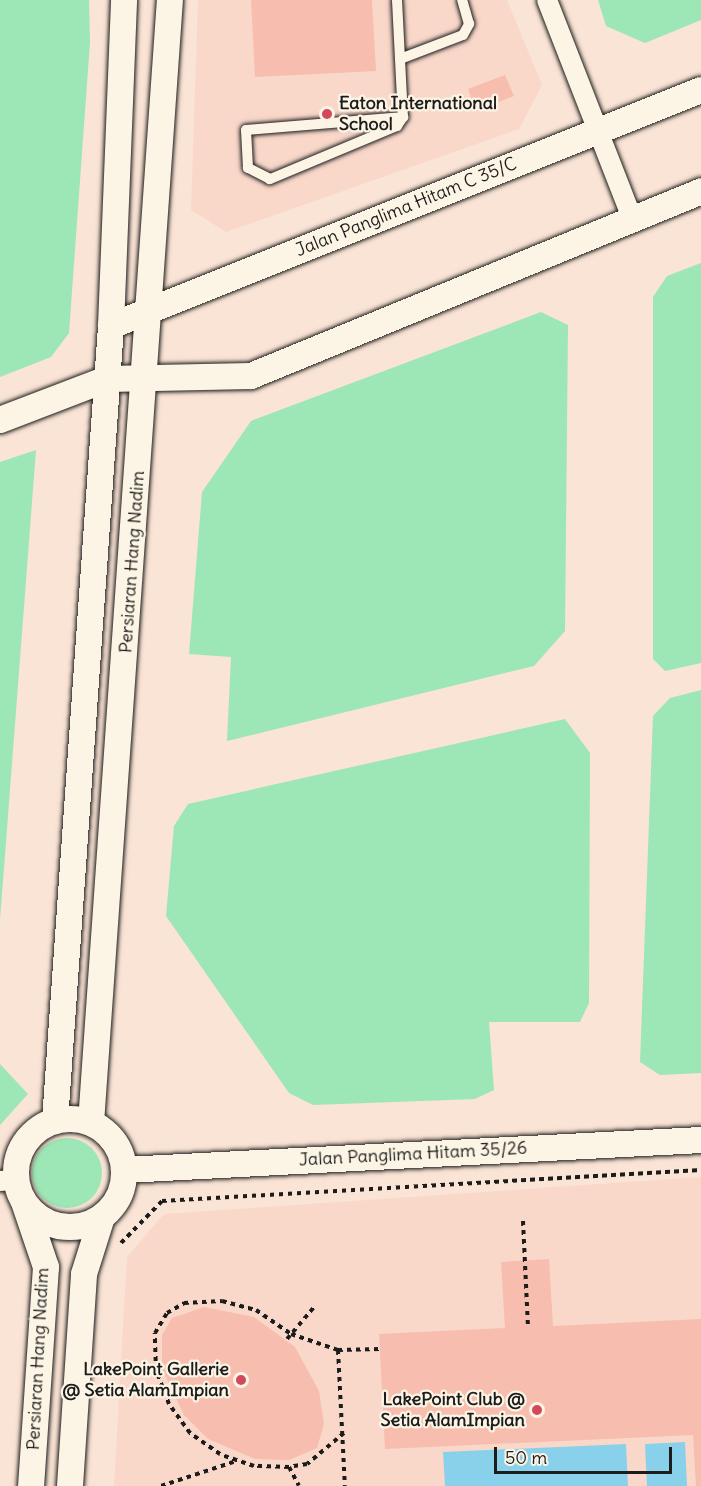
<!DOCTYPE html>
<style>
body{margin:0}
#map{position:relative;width:701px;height:1486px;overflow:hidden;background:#fae4d5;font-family:Delius,sans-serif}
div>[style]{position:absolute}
.built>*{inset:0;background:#f9d8ca}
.green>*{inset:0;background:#9de6b5}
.round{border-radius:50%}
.water>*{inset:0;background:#89d1eb}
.building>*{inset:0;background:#f7bdaf}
.path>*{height:4px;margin-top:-2px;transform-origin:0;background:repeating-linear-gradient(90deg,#1c1c1c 0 4.5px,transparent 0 9px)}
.roads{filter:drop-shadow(0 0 2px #1c1c1c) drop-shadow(0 0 2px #1c1c1c)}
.service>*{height:10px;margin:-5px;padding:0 5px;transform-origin:5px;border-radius:5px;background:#fcf5e5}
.minor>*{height:20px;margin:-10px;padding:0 10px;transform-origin:10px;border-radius:10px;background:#fcf5e5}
.tertiary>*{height:26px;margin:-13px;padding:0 13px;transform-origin:13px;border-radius:13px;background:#fcf5e5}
.tertiary>.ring{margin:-13px;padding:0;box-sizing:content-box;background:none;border:26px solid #fcf5e5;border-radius:50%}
.dots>*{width:16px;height:16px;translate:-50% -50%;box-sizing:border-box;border:3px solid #fcf5e5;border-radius:50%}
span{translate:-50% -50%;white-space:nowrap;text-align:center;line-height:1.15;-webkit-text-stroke:4.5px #fcf5e5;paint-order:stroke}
.poi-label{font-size:18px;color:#1c1c1c;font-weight:700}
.left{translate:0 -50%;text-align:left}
.right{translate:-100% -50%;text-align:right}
.street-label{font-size:18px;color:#1c1c1c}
.scale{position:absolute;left:494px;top:1447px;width:178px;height:27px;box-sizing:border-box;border:3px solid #1c1c1c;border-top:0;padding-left:8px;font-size:18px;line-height:21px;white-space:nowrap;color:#1c1c1c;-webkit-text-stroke:4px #fcf5e5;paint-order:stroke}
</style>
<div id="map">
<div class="built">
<i style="clip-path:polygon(198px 0,507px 0,542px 85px,519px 129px,226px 232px,191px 210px)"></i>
<i style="clip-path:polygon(701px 1177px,701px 1486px,114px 1486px,127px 1257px,164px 1214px)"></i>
</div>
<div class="green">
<i style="clip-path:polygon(0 0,89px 0,90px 42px,69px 333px,51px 357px,0 377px)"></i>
<i style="clip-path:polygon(598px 0,701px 0,701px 20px,645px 43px,606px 26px)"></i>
<i style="clip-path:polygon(701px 263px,701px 663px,665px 671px,653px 659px,653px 297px,667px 276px)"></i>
<i style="clip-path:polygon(541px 312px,568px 325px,565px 631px,534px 666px,227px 741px,231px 657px,189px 654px,202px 492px,251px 421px)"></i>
<i style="clip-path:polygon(36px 450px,0 920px,0 462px)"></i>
<i style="clip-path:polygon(701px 690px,701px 1073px,660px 1075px,640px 1062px,653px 716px,670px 698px)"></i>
<i style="clip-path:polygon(565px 719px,590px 753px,589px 1003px,580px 1022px,489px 1022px,494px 1090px,475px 1099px,313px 1105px,289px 1093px,166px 916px,174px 826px,188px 804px)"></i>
<i style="clip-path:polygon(0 1064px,28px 1094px,0 1125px)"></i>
<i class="round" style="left:32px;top:1138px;width:70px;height:70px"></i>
</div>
<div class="water">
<i style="clip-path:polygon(685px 1442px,687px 1486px,647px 1486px,645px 1444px)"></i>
<i style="clip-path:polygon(626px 1444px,628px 1486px,445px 1486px,443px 1452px)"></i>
</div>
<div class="building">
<i style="clip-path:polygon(251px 0,372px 0,376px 71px,255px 77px)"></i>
<i style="clip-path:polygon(505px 75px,514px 96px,476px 111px,468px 89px)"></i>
<i style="clip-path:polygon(549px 1259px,553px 1326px,701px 1319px,701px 1486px,696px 1486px,693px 1435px,385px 1449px,379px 1334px,505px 1328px,501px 1262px)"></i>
<i style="clip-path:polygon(204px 1307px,254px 1317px,295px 1347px,319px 1391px,324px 1424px,317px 1448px,289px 1460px,255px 1459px,208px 1439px,184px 1415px,162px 1369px,162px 1335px,172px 1318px)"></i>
</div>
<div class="path">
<i style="left:523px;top:1221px;width:106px;rotate:87.3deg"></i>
<i style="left:121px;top:1243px;width:59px;rotate:-45.7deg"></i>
<i style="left:162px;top:1201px;width:540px;rotate:-3.29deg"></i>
<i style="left:287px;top:1339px;width:42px;rotate:-49.8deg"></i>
<i style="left:338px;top:1350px;width:136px;rotate:87.1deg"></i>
<i style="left:344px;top:1433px;width:48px;rotate:140deg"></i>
<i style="left:307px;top:1464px;width:18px;rotate:171deg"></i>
<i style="left:289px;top:1467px;width:35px;rotate:-178deg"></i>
<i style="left:254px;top:1466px;width:36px;rotate:-161deg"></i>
<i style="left:220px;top:1454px;width:37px;rotate:-145deg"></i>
<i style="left:190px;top:1433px;width:36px;rotate:-126deg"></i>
<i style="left:169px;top:1404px;width:36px;rotate:-111deg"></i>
<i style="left:156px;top:1370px;width:37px;rotate:-92deg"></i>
<i style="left:155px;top:1333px;width:23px;rotate:-59deg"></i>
<i style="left:167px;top:1313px;width:20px;rotate:-30deg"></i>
<i style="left:184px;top:1303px;width:38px;rotate:-3deg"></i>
<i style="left:222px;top:1301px;width:35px;rotate:15deg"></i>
<i style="left:256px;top:1310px;width:42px;rotate:34.4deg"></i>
<i style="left:291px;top:1334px;width:50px;rotate:18.8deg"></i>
<i style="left:338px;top:1350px;width:42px;rotate:-1.4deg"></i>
<i style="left:289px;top:1467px;width:21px;rotate:62deg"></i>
<i style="left:161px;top:1486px;width:79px;rotate:-18.4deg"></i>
</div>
<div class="roads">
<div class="service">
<i style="left:397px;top:0;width:117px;rotate:87.1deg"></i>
<i style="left:403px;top:117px;width:11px;rotate:124deg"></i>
<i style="left:397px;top:126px;width:138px;rotate:157.3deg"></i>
<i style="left:270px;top:179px;width:25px;rotate:-153deg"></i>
<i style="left:248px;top:168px;width:38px;rotate:-93deg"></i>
<i style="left:246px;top:130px;width:158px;rotate:-4.7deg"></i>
<i style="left:400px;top:59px;width:67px;rotate:-20.9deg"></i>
<i style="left:463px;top:35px;width:13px;rotate:-61deg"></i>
<i style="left:469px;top:24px;width:25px;rotate:-106deg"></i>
</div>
<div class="minor">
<i style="left:547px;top:0;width:234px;rotate:68.7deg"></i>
<i style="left:0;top:1181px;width:16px;rotate:-4deg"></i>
</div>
<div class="tertiary">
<i style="left:111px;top:326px;width:635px;rotate:-21.8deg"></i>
<i style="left:0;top:420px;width:115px;rotate:-21deg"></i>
<i style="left:107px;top:379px;width:144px;rotate:-1.2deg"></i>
<i style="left:251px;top:376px;width:487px;rotate:-22.3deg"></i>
<i class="ring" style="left:16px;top:1119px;width:82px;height:82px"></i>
<i style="left:55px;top:1121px;width:797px;rotate:-85.97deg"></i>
<i style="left:111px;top:326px;width:326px;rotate:-87.7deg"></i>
<i style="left:91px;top:1123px;width:1126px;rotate:-85.98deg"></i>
<i style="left:125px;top:1170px;width:577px;rotate:-2.98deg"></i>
<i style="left:24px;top:1202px;width:69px;rotate:71.3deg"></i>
<i style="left:46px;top:1267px;width:220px;rotate:93.9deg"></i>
<i style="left:70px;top:1486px;width:212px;rotate:-86.2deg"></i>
<i style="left:84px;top:1274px;width:60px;rotate:-72.5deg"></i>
</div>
</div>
<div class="dots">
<i style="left:327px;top:114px;background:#d1495b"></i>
<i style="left:241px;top:1380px;background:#d1495b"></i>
<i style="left:537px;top:1410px;background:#d1495b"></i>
</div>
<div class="poi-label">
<span class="left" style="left:339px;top:114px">Eaton International<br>School</span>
<span class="right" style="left:229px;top:1380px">LakePoint Gallerie<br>@ Setia AlamImpian</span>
<span class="right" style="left:525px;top:1410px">LakePoint Club @<br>Setia AlamImpian</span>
</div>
<div class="street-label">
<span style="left:406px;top:207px;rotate:-22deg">Jalan Panglima Hitam C 35/C</span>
<span style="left:132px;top:562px;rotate:-86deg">Persiaran Hang Nadim</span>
<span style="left:413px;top:1154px;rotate:-3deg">Jalan Panglima Hitam 35/26</span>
<span style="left:38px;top:1359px;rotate:-87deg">Persiaran Hang Nadim</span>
</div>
<div class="scale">50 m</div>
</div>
